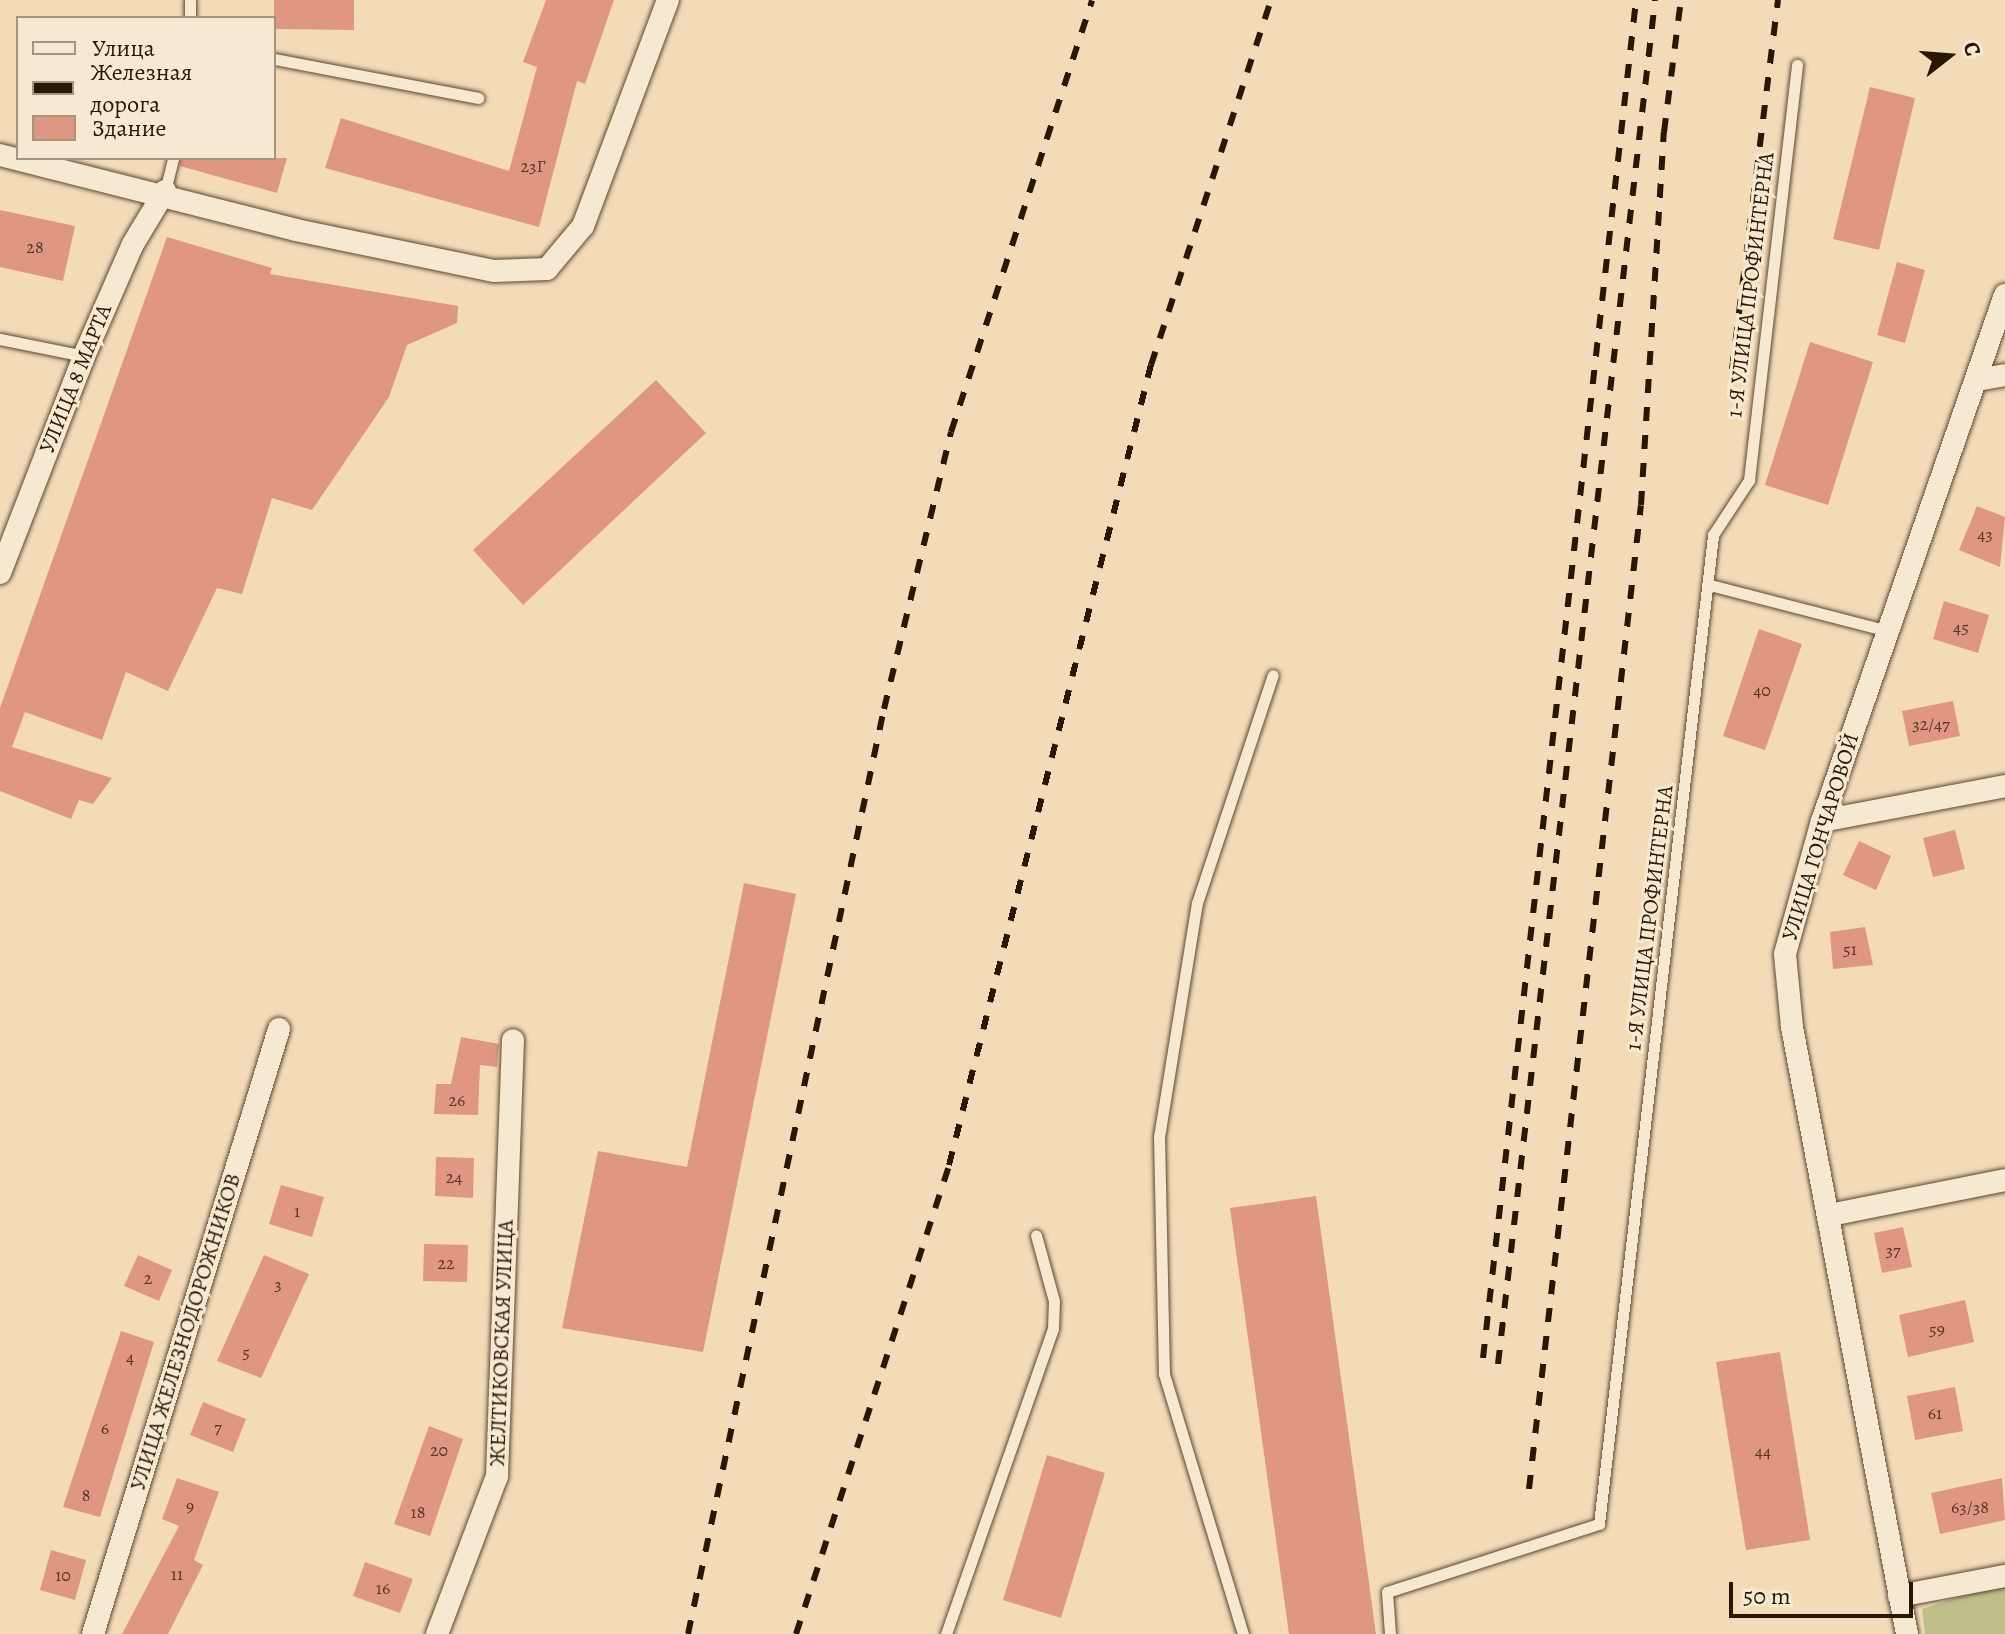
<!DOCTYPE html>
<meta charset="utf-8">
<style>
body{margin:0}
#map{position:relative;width:2005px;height:1634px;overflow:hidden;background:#f3dbb8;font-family:Alegreya,serif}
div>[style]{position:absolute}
.green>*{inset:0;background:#bfbf8c}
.building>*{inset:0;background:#df9783}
.roads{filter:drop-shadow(0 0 2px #5b4830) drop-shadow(0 0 2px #5b4830)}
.service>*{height:11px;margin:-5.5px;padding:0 5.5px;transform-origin:5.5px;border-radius:5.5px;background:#f7e8d1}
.minor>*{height:22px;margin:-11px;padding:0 11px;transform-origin:11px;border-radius:11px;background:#f7e8d1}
.rail>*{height:6px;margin-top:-3px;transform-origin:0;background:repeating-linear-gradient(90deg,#281702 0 14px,transparent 0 28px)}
span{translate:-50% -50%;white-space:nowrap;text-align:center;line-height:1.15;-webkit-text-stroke:6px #f7e8d1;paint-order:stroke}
.number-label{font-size:18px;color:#563722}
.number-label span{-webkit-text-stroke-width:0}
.street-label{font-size:22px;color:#281702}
.legend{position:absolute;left:16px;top:16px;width:260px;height:144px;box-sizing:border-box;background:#f7e8d1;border:2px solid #a4947e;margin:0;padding:10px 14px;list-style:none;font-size:24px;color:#281702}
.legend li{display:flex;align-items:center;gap:16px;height:40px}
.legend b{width:40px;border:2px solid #a4947e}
.north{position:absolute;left:1909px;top:16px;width:80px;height:80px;-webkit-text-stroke:6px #f7e8d1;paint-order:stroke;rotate:73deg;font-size:22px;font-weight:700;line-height:32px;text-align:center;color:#281702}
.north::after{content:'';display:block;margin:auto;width:28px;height:36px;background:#281702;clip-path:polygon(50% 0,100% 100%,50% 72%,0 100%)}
.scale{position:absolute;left:1729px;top:1582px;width:184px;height:36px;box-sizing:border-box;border:4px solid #281702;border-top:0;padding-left:10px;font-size:24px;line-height:28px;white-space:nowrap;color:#281702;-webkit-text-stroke:6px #f7e8d1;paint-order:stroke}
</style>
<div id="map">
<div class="green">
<i style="clip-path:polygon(2005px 1582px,2005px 1634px,1925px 1634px,1922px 1609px)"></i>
</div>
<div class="building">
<i style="clip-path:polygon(274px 0,354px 0,354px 30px,274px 29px)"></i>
<i style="clip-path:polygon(546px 0,614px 0,585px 84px,577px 81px,539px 227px,325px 168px,341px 118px,509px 171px,537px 67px,523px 62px)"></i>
<i style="clip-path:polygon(1870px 87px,1915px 98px,1879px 250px,1833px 239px)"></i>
<i style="clip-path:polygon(181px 158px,287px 158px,277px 193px,180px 166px)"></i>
<i style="clip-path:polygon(0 210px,75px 226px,63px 281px,0 267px)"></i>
<i style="clip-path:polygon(167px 237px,272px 268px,270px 274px,458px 306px,457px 323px,407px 345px,389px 397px,312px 510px,272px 498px,242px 594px,217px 588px,168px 691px,126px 672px,102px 740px,25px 712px,12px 747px,112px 778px,93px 804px,79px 800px,71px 819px,0 791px,0 708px)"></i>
<i style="clip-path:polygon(1897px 262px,1925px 270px,1905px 343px,1877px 335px)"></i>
<i style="clip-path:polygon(1810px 342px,1873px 362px,1828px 505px,1765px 485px)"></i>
<i style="clip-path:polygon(656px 380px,706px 433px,523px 605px,473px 550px)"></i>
<i style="clip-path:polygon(1977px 506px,2005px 517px,2000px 567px,1959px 550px)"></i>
<i style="clip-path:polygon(1944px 601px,1989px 615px,1978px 653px,1933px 639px)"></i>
<i style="clip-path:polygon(1759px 629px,1802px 644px,1765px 750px,1723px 736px)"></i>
<i style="clip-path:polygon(1953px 701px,1960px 736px,1909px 746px,1902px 711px)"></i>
<i style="clip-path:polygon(1955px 830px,1965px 869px,1933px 877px,1923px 838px)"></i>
<i style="clip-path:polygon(1859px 841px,1891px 856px,1876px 890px,1843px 875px)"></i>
<i style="clip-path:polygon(744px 883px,796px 894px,703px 1352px,562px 1328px,598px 1151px,687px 1167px)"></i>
<i style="clip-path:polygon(1865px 927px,1873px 965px,1833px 969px,1830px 932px)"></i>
<i style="clip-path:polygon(461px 1037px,499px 1044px,497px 1067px,480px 1065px,478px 1115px,434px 1114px,436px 1084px,451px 1084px)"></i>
<i style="clip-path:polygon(436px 1157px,474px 1158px,473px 1198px,435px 1196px)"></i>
<i style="clip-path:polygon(281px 1185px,324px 1197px,312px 1237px,269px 1224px)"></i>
<i style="clip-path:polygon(1316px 1196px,1376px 1634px,1289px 1634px,1230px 1208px)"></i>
<i style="clip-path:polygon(1903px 1227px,1912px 1267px,1882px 1273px,1874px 1233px)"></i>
<i style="clip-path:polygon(424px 1244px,468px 1245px,467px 1282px,423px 1281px)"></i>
<i style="clip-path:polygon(138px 1255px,172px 1270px,159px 1301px,124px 1286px)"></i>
<i style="clip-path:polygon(264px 1255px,309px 1274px,261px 1378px,217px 1361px)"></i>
<i style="clip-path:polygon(1965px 1300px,1974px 1342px,1908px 1357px,1899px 1315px)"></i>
<i style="clip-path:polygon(121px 1331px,154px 1342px,100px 1517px,63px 1507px)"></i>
<i style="clip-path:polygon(1780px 1352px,1810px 1540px,1746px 1550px,1716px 1362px)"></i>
<i style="clip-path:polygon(1955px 1387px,1963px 1431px,1915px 1440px,1907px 1396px)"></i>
<i style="clip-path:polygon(203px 1402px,246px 1419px,233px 1452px,190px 1435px)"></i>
<i style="clip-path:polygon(429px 1426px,463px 1439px,430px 1536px,394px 1524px)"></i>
<i style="clip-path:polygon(1047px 1455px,1105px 1473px,1061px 1618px,1003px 1600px)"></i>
<i style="clip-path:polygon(177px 1478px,219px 1492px,194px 1560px,203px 1565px,168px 1634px,122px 1634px,179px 1526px,162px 1519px)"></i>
<i style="clip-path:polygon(2002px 1478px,2005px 1520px,1940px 1534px,1931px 1493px)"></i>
<i style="clip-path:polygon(51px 1550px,86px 1560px,75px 1600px,40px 1590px)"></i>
<i style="clip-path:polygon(365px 1562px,413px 1579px,400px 1613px,353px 1596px)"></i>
</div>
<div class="roads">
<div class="service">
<i style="left:190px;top:0;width:18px;rotate:90deg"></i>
<i style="left:274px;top:59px;width:208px;rotate:10.8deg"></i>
<i style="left:165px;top:191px;width:34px;rotate:-76deg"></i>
<i style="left:0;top:339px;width:86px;rotate:11.4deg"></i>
<i style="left:1710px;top:585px;width:184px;rotate:14.5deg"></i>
<i style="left:946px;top:1634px;width:323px;rotate:-70.7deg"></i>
<i style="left:1053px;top:1329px;width:28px;rotate:-88deg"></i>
<i style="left:1054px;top:1301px;width:68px;rotate:-105.3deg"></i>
<i style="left:1243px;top:1634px;width:272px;rotate:-106.9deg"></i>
<i style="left:1164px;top:1374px;width:237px;rotate:-91.2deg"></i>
<i style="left:1159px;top:1137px;width:237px;rotate:-80.8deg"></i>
<i style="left:1197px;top:903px;width:240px;rotate:-71.6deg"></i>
<i style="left:1390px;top:1634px;width:42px;rotate:-94.1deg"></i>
<i style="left:1387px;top:1592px;width:223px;rotate:-17.8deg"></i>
<i style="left:1599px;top:1524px;width:996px;rotate:-83.42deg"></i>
<i style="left:1713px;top:535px;width:66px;rotate:-56.8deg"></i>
<i style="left:1749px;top:480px;width:418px;rotate:-83.4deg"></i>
</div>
<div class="minor">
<i style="left:0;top:155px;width:305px;rotate:14.2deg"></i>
<i style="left:296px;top:230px;width:202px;rotate:11.7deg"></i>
<i style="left:494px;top:271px;width:53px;rotate:-2.2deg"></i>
<i style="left:547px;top:269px;width:56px;rotate:-50.1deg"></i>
<i style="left:583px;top:226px;width:241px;rotate:-69.4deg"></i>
<i style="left:1977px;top:380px;width:28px;rotate:-10deg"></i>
<i style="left:0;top:573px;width:233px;rotate:-68.8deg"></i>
<i style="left:84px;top:356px;width:122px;rotate:-66.4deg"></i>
<i style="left:133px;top:244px;width:62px;rotate:-58.9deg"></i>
<i style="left:1822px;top:821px;width:186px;rotate:-10.8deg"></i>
<i style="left:1830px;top:1215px;width:178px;rotate:-11.3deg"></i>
<i style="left:1899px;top:1596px;width:108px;rotate:-10.7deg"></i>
<i style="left:93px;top:1634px;width:633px;rotate:-72.91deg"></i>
<i style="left:437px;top:1634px;width:169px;rotate:-69.2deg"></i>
<i style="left:497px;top:1476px;width:436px;rotate:-87.9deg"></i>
<i style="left:1907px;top:1634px;width:618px;rotate:-100.73deg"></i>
<i style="left:1792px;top:1027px;width:73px;rotate:-95.5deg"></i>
<i style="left:1785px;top:954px;width:138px;rotate:-74.5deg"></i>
<i style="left:1822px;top:821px;width:557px;rotate:-70.82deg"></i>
</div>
</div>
<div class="rail">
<i style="left:1732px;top:369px;width:372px;rotate:-82.9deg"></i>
<i style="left:1483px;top:1358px;width:1367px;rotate:-83.57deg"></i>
<i style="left:1498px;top:1364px;width:1373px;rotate:-83.43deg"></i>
<i style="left:1529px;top:1489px;width:990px;rotate:-83.51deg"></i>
<i style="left:1641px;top:505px;width:374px;rotate:-86.5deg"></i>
<i style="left:1664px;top:132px;width:133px;rotate:-82.7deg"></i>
<i style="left:688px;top:1634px;width:946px;rotate:-78.04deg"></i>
<i style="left:884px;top:709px;width:285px;rotate:-76.4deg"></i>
<i style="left:951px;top:432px;width:454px;rotate:-71.9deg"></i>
<i style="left:796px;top:1634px;width:493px;rotate:-71.9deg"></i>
<i style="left:949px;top:1165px;width:825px;rotate:-75.83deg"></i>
<i style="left:1151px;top:365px;width:384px;rotate:-71.8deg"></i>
</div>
<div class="number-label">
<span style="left:533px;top:166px">23Г</span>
<span style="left:35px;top:247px">28</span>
<span style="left:1985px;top:534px">43</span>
<span style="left:1961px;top:627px">45</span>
<span style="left:1762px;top:690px">40</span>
<span style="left:1931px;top:724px">32/47</span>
<span style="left:1850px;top:949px">51</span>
<span style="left:457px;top:1100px">26</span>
<span style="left:454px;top:1177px">24</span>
<span style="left:297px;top:1211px">1</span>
<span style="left:1893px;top:1250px">37</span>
<span style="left:446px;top:1263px">22</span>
<span style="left:148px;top:1278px">2</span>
<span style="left:278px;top:1284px">3</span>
<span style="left:1937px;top:1329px">59</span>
<span style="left:246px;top:1352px">5</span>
<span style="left:130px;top:1357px">4</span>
<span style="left:1935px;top:1413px">61</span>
<span style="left:218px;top:1427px">7</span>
<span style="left:105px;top:1428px">6</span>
<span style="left:439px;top:1450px">20</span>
<span style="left:1763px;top:1451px">44</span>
<span style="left:86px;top:1495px">8</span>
<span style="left:190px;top:1506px">9</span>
<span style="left:1970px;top:1507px">63/38</span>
<span style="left:418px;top:1512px">18</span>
<span style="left:177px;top:1574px">11</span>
<span style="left:63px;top:1575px">10</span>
<span style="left:383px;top:1588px">16</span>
</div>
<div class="street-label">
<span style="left:1751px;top:285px;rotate:-83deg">1-Я УЛИЦА ПРОФИНТЕРНА</span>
<span style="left:76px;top:379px;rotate:-68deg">УЛИЦА 8 МАРТА</span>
<span style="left:1821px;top:837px;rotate:-73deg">УЛИЦА ГОНЧАРОВОЙ</span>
<span style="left:1650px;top:918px;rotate:-83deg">1-Я УЛИЦА ПРОФИНТЕРНА</span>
<span style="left:186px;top:1332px;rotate:-73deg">УЛИЦА ЖЕЛЕЗНОДОРОЖНИКОВ</span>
<span style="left:502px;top:1343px;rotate:-88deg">ЖЕЛТИКОВСКАЯ УЛИЦА</span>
</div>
<ul class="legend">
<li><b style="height:10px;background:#f7e8d1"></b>Улица</li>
<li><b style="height:10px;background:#281702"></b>Железная дорога</li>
<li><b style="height:22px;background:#df9783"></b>Здание</li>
</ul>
<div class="north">С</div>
<div class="scale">50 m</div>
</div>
